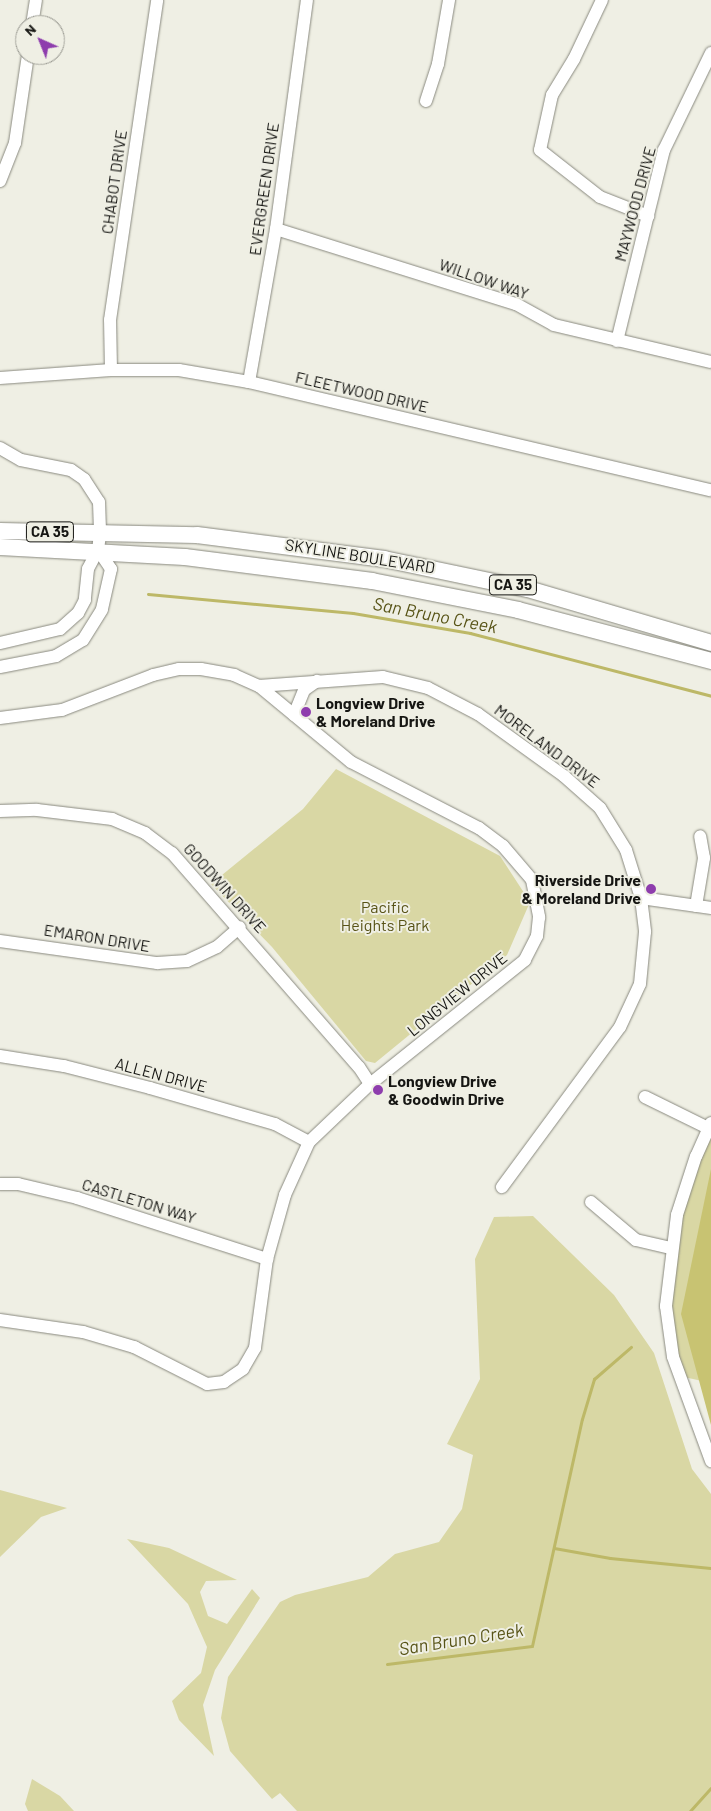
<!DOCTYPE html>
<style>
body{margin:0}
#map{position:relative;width:711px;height:1811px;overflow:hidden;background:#efefe4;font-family:Barlow,sans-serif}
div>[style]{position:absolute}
.green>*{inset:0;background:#d9d7a4}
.forest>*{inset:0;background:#c8c372}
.stream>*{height:3px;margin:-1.5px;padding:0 1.5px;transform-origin:1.5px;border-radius:1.5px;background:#bdb867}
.roads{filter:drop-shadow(0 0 1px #89897f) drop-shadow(0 0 1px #89897f)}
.minor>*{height:12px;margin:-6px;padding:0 6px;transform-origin:6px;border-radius:6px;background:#fff}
.major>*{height:16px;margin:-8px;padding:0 8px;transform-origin:8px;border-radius:8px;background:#fff}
.dots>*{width:14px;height:14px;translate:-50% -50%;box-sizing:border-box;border:2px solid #efefe4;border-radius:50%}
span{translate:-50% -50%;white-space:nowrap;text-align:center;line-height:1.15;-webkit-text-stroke:4px #efefe4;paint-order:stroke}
.shield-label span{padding:1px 4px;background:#efefe4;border:1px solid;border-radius:4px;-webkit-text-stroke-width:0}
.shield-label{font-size:15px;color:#161613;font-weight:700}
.street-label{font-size:16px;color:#161613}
.poi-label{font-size:16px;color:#161613;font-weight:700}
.left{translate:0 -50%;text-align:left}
.right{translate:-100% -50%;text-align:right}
.park-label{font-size:16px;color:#585317}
.water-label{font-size:18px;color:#575316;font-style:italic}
.north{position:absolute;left:15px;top:15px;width:50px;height:50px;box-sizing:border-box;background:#efefe4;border:1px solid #989890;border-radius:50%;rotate:316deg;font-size:14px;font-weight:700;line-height:20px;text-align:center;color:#161613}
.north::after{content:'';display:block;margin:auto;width:18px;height:22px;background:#8e3dad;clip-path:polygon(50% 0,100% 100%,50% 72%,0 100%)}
</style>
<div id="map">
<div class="green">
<i style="clip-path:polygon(336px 769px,500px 856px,530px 902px,507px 955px,375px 1063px,366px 1061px,272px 947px,211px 884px,303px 809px)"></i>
<i style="clip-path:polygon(711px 1133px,711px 1383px,675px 1375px,671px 1361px,672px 1234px)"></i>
<i style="clip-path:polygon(533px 1216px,614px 1295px,654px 1353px,692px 1469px,711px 1494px,711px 1811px,297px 1811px,280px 1793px,272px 1799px,230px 1751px,221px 1718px,228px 1677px,280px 1602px,295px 1595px,368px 1577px,395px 1554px,439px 1542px,462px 1509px,473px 1455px,447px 1444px,480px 1379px,475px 1259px,494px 1217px)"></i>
<i style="clip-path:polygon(0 1490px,67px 1508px,41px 1517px,0 1557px)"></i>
<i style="clip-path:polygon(127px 1539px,169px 1548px,237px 1580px,206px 1581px,200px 1592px,208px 1616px,227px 1624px,252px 1589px,260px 1598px,215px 1670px,203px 1705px,214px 1756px,179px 1720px,172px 1701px,201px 1673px,207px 1647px,188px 1604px)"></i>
<i style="clip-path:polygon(32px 1779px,60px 1796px,74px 1811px,28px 1811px,25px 1804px)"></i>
</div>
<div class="forest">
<i style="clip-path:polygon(711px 1169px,711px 1425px,681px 1314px)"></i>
</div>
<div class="stream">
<i style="left:148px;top:594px;width:206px;rotate:5.3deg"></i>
<i style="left:353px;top:613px;width:119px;rotate:9.7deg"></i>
<i style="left:470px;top:633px;width:249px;rotate:14.6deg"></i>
<i style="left:554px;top:1548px;width:57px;rotate:10.1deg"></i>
<i style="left:610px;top:1558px;width:101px;rotate:5.7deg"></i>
<i style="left:387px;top:1664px;width:146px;rotate:-7.1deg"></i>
<i style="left:532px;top:1646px;width:232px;rotate:-77.6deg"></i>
<i style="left:582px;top:1419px;width:42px;rotate:-73.3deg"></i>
<i style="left:594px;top:1379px;width:49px;rotate:-40.9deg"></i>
<i style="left:690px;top:1811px;width:31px;rotate:-48deg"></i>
</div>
<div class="roads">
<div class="minor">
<i style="left:602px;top:0;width:65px;rotate:115.4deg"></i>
<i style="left:574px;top:59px;width:42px;rotate:121.4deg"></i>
<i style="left:552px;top:95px;width:56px;rotate:102.3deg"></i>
<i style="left:540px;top:150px;width:76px;rotate:38.1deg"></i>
<i style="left:600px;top:197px;width:52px;rotate:21.6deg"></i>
<i style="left:32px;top:25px;width:25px;rotate:-81deg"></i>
<i style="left:426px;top:101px;width:39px;rotate:-72deg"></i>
<i style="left:438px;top:64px;width:65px;rotate:-80.2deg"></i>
<i style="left:0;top:181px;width:41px;rotate:-68.5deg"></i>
<i style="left:15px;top:143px;width:89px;rotate:-81.6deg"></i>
<i style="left:276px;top:229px;width:251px;rotate:17.4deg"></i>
<i style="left:516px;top:304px;width:43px;rotate:28.9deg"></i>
<i style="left:554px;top:325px;width:161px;rotate:13.3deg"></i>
<i style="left:617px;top:341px;width:197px;rotate:-76.2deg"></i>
<i style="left:664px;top:150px;width:108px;rotate:-64.1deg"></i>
<i style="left:111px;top:370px;width:50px;rotate:-91.1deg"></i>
<i style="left:110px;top:320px;width:323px;rotate:-81.6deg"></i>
<i style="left:0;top:378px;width:111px;rotate:-4.1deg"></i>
<i style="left:111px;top:370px;width:68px"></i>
<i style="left:179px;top:370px;width:71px;rotate:9.7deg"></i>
<i style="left:249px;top:382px;width:474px;rotate:13.2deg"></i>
<i style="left:249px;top:382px;width:155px;rotate:-80deg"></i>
<i style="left:276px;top:229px;width:231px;rotate:-82.3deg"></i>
<i style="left:0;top:448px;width:24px;rotate:30deg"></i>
<i style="left:21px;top:460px;width:51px;rotate:11.3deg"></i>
<i style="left:71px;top:470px;width:16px;rotate:35deg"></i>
<i style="left:84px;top:479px;width:27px;rotate:57deg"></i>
<i style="left:99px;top:502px;width:32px;rotate:88deg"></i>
<i style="left:100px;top:534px;width:16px;rotate:97deg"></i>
<i style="left:98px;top:550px;width:21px;rotate:118deg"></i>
<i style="left:88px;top:569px;width:31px;rotate:96deg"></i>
<i style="left:85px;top:600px;width:15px;rotate:118deg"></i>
<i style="left:78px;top:613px;width:24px;rotate:138deg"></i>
<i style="left:60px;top:629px;width:62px;rotate:166.9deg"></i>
<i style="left:0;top:667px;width:57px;rotate:-11.1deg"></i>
<i style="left:56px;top:656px;width:31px;rotate:-31deg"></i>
<i style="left:83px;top:640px;width:36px;rotate:-58deg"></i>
<i style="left:102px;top:609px;width:41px;rotate:-77.3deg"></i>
<i style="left:111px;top:569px;width:23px;rotate:-124deg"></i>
<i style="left:259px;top:686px;width:124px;rotate:-4.2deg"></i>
<i style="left:383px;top:677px;width:46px;rotate:13.7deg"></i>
<i style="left:428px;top:688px;width:56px;rotate:27.5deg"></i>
<i style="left:478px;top:714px;width:106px;rotate:35.8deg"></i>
<i style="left:564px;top:776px;width:48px;rotate:41.6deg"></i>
<i style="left:600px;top:808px;width:49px;rotate:58.2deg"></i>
<i style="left:626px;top:850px;width:50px;rotate:72.6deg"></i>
<i style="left:641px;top:898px;width:34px;rotate:83deg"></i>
<i style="left:645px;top:932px;width:52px;rotate:95.5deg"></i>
<i style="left:640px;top:984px;width:47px;rotate:114.9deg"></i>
<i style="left:620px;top:1027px;width:199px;rotate:126.4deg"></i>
<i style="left:294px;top:715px;width:27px;rotate:-68deg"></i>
<i style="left:304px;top:690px;width:16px;rotate:-35deg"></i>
<i style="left:0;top:718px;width:63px;rotate:-7.4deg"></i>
<i style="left:62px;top:710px;width:97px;rotate:-21deg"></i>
<i style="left:153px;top:675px;width:27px;rotate:-13deg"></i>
<i style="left:179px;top:669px;width:22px"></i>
<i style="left:201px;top:669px;width:34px;rotate:10deg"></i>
<i style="left:234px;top:675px;width:27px;rotate:24deg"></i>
<i style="left:259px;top:686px;width:119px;rotate:39.6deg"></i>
<i style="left:351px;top:762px;width:144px;rotate:27.3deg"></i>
<i style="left:479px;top:828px;width:30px;rotate:37deg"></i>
<i style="left:503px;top:846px;width:45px;rotate:49.5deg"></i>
<i style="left:532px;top:880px;width:38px;rotate:79deg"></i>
<i style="left:539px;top:917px;width:19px;rotate:96deg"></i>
<i style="left:537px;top:936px;width:27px;rotate:117deg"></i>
<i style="left:525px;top:960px;width:198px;rotate:141.3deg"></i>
<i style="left:370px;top:1084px;width:84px;rotate:136.4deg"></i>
<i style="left:309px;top:1142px;width:58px;rotate:114.4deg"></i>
<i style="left:285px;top:1195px;width:66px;rotate:105.7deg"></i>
<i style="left:267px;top:1259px;width:90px;rotate:97.7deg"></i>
<i style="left:255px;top:1348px;width:24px;rotate:120deg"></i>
<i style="left:243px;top:1369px;width:23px;rotate:146deg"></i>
<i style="left:224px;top:1382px;width:17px;rotate:173deg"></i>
<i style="left:207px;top:1384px;width:82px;rotate:-153.1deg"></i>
<i style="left:134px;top:1347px;width:53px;rotate:-163.6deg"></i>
<i style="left:83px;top:1332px;width:84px;rotate:-171.8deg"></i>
<i style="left:0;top:811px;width:37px;rotate:-2deg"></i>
<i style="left:37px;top:810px;width:76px;rotate:6.8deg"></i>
<i style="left:112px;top:819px;width:36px;rotate:23deg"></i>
<i style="left:145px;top:833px;width:34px;rotate:37deg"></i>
<i style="left:172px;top:853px;width:284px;rotate:48.9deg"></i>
<i style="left:359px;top:1067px;width:20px;rotate:57deg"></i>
<i style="left:641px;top:898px;width:71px;rotate:8.1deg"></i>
<i style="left:696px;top:906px;width:49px;rotate:-80.5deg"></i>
<i style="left:704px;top:858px;width:22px;rotate:-100deg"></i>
<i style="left:0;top:941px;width:159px;rotate:8deg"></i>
<i style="left:157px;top:963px;width:30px;rotate:-4deg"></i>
<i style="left:187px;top:961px;width:33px;rotate:-25deg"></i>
<i style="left:217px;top:947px;width:30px;rotate:-41deg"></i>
<i style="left:0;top:1056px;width:65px;rotate:8.9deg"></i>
<i style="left:64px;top:1066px;width:89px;rotate:14.3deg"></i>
<i style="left:150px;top:1088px;width:130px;rotate:16.1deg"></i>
<i style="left:275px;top:1124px;width:38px;rotate:28deg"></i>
<i style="left:645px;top:1097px;width:70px;rotate:26.2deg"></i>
<i style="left:711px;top:1123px;width:36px;rotate:114deg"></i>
<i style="left:696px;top:1156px;width:62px;rotate:107.9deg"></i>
<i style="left:677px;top:1215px;width:92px;rotate:96.9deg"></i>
<i style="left:666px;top:1306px;width:51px;rotate:82.2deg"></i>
<i style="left:673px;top:1357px;width:111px;rotate:69.9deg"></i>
<i style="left:0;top:1184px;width:18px"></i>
<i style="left:18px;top:1184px;width:61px;rotate:13.3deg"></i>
<i style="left:77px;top:1198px;width:200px;rotate:17.8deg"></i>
<i style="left:591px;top:1202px;width:59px;rotate:40.2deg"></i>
<i style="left:636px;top:1240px;width:36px;rotate:13deg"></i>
</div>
<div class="major">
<i style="left:0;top:531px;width:197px;rotate:1.2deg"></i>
<i style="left:197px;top:535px;width:189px;rotate:7.3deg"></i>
<i style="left:384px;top:559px;width:147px;rotate:11.8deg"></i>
<i style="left:528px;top:589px;width:191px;rotate:16.4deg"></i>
<i style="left:0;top:547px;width:185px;rotate:3.1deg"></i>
<i style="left:185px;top:557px;width:189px;rotate:7.3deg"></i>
<i style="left:372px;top:581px;width:149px;rotate:11.2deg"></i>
<i style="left:518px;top:610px;width:200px;rotate:14.8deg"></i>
</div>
</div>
<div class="dots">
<i style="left:306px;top:712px;background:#8e3dad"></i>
<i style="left:651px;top:889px;background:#8e3dad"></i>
<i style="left:378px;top:1090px;background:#8e3dad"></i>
</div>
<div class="shield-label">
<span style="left:50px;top:532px">CA 35</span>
<span style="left:513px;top:585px">CA 35</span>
</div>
<div class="street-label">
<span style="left:114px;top:182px;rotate:-82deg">CHABOT DRIVE</span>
<span style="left:264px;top:189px;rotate:-82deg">EVERGREEN DRIVE</span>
<span style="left:635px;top:204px;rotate:-75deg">MAYWOOD DRIVE</span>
<span style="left:484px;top:279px;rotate:19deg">WILLOW WAY</span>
<span style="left:362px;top:392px;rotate:13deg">FLEETWOOD DRIVE</span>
<span style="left:360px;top:556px;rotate:9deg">SKYLINE BOULEVARD</span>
<span style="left:547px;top:746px;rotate:37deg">MORELAND DRIVE</span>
<span style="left:225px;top:888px;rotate:48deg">GOODWIN DRIVE</span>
<span style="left:97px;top:938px;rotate:9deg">EMARON DRIVE</span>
<span style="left:457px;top:994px;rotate:-39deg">LONGVIEW DRIVE</span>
<span style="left:161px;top:1075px;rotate:15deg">ALLEN DRIVE</span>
<span style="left:139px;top:1201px;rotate:17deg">CASTLETON WAY</span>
</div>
<div class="poi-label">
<span class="left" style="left:316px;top:712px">Longview Drive<br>&amp; Moreland Drive</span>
<span class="right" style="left:641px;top:889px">Riverside Drive<br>&amp; Moreland Drive</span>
<span class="left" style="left:388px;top:1090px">Longview Drive<br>&amp; Goodwin Drive</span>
</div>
<div class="park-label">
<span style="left:385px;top:916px">Pacific<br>Heights Park</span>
</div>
<div class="water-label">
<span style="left:435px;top:615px;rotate:11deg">San Bruno Creek</span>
<span style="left:461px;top:1639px;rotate:-9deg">San Bruno Creek</span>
</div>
<div class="north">N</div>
</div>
